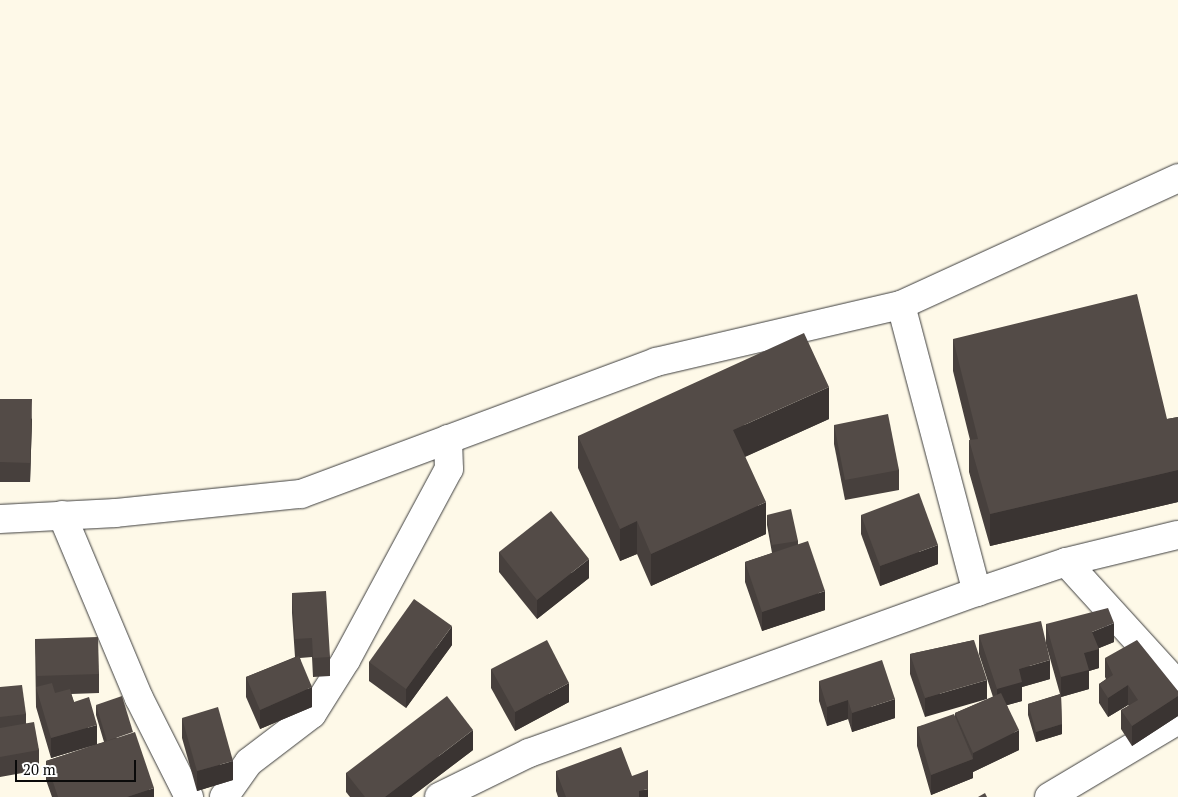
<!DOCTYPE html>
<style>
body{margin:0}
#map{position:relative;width:1178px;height:797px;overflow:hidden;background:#fef9e8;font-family:"PT Serif",serif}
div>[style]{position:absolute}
.roads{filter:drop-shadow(0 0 1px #3d3d3d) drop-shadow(0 0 1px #3d3d3d)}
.minor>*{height:28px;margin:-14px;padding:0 14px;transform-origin:14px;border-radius:14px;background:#fff}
.wall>*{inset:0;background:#47403d}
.shaded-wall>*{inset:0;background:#3a3432}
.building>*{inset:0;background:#534b47}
span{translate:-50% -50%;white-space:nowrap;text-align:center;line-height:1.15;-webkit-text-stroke:5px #fff;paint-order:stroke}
.scale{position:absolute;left:15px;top:760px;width:121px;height:22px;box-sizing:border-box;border:2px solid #0a0a0a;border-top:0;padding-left:6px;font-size:15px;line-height:18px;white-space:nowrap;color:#0a0a0a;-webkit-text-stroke:4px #fff;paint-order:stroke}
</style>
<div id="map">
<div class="roads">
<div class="minor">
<i style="left:901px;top:305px;width:297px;rotate:75.2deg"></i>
<i style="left:62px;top:515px;width:199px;rotate:67.2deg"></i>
<i style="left:139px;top:698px;width:111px;rotate:63.2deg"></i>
<i style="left:0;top:519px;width:116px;rotate:-3deg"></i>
<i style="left:116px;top:513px;width:186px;rotate:-5.9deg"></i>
<i style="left:301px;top:494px;width:379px;rotate:-20.4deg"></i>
<i style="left:656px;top:362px;width:252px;rotate:-13.1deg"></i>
<i style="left:901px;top:305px;width:305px;rotate:-24.6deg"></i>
<i style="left:1066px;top:562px;width:166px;rotate:47.7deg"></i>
<i style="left:224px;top:797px;width:43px;rotate:-54.5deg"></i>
<i style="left:249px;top:762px;width:79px;rotate:-37.3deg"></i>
<i style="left:312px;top:714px;width:64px;rotate:-57.8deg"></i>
<i style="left:346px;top:660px;width:217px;rotate:-61.7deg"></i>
<i style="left:449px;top:469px;width:30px;rotate:-92deg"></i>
<i style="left:439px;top:797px;width:100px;rotate:-26.1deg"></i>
<i style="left:529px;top:753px;width:476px;rotate:-19.8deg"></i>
<i style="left:977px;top:592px;width:94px;rotate:-18.6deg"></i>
<i style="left:1066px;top:562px;width:115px;rotate:-13.6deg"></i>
<i style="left:1049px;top:797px;width:150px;rotate:-30.8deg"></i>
</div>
</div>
<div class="wall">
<i style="clip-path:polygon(953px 339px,1167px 419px,1178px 417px,1178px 502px,990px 546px,969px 472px,969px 440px,970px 440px,953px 371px)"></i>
<i style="clip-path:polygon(0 399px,32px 419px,30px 482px,0 482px)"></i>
<i style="clip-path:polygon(829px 419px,745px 457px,766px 534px,651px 586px,637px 554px,620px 561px,578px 468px,578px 436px)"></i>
<i style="clip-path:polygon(834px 425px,899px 470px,899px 490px,845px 500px,834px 444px)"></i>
<i style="clip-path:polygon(767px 515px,798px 541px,798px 544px,825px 610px,762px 631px,745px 582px,745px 562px,772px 553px,767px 525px)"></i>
<i style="clip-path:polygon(861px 515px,938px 564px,880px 586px,861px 534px)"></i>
<i style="clip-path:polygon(499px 552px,589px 578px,537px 619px,499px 572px)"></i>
<i style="clip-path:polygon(292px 593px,330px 657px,330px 676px,313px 677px,312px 657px,300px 658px,312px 707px,260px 729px,246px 697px,246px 677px,295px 657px,292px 613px)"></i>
<i style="clip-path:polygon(1046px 624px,1114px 642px,1099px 648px,1099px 668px,1089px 671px,1089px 689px,1061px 697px,1062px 734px,1036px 742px,1028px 715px,1028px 704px,1060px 694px,1046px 644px)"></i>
<i style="clip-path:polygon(979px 635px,1050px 679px,1022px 687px,1022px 701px,1007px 705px,1019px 750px,973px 772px,973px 771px,973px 778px,931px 795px,917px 746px,917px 727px,955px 717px,955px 713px,993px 697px,979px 654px)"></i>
<i style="clip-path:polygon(35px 639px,99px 674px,99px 693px,71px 694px,74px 702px,97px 744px,104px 742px,96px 715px,96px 705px,154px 797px,52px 797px,46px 780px,46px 761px,95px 745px,51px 758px,36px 707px)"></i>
<i style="clip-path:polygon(974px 640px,925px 717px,910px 674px,910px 654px)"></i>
<i style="clip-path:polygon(452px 645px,406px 708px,369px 681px,369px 662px)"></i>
<i style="clip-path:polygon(1105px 658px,1178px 691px,1178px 716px,1132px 746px,1121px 729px,1121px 710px,1129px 706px,1128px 705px,1108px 717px,1099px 703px,1099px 684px,1106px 679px,1105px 677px)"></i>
<i style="clip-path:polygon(491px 669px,569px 702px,515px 731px,491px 688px)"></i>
<i style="clip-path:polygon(819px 681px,895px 718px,852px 732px,848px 719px,827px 726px,819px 701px)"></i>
<i style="clip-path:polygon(0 687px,26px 714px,26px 723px,39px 750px,39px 770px,0 777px)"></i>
<i style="clip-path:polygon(182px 718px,233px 780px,197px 791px,182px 738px)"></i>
<i style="clip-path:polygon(473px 750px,411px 797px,350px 797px,346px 792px,346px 773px)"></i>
<i style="clip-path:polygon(556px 771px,632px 776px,648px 797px,558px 797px,556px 791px)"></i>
</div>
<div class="shaded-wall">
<i style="clip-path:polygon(829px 387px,829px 419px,733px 462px,733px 430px)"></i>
<i style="clip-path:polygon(32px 399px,32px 419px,30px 482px,30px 463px)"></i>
<i style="clip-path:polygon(1178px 470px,1178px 502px,990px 546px,990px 514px)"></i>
<i style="clip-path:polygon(766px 502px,766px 534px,651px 586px,651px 554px)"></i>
<i style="clip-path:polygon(637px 521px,637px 554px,620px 561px,620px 529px)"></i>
<i style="clip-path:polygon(938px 545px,938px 564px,880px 586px,880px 566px)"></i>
<i style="clip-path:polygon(589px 559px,589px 578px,537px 619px,537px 600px)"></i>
<i style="clip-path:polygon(825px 591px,825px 610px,762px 631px,762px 612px)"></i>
<i style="clip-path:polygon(1114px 623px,1114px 642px,1092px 651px,1092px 632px)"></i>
<i style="clip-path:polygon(452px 626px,452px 645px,406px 708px,406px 689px)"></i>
<i style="clip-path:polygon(1099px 649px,1099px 668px,1089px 671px,1089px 689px,1061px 697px,1061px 677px,1084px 653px)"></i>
<i style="clip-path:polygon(1050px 660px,1050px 679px,1022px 687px,1022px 701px,997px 708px,997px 689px,1019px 669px)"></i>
<i style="clip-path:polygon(987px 680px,987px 699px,925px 717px,925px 698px)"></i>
<i style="clip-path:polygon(569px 683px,569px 702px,515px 731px,515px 712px)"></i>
<i style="clip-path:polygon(1128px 685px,1128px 705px,1108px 717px,1108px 698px)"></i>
<i style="clip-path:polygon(312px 687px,312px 707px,260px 729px,260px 710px)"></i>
<i style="clip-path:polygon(1178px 696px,1178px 716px,1132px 746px,1132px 726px)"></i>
<i style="clip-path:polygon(895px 699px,895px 718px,852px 732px,852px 713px)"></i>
<i style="clip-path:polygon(848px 700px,848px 719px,827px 726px,827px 707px)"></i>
<i style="clip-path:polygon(1062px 724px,1062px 734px,1036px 742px,1036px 732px)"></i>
<i style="clip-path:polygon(97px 725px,97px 744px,51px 758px,51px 738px)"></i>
<i style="clip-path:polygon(473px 730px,473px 750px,411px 797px,385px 797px)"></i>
<i style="clip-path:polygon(1019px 730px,1019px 750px,973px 772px,973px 753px)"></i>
<i style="clip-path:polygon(973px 759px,973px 778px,931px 795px,931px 775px)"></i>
<i style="clip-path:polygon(233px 761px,233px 780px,197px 791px,197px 771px)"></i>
<i style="clip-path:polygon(154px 788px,154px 797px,127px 797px)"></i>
<i style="clip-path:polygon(648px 789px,648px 797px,639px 797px,639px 791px)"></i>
</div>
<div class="building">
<i style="clip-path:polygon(1137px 294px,1167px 419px,1178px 417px,1178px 470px,990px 514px,969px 440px,978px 439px,953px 339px)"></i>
<i style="clip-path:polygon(804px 333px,829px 387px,733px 430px,766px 502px,651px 554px,637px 521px,620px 529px,578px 436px)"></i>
<i style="clip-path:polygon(0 399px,32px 399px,30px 463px,0 462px)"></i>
<i style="clip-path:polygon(888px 414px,899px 470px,845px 480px,834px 425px)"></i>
<i style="clip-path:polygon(919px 493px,938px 545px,880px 566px,861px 515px)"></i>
<i style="clip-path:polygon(791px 509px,798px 541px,772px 545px,767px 515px)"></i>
<i style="clip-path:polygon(551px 511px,589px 559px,537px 600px,499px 552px)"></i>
<i style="clip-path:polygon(808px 541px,825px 591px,762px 612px,745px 562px)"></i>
<i style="clip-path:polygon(326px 591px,330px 657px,313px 658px,312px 638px,295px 639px,292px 593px)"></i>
<i style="clip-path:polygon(414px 599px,452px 626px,406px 689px,369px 662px)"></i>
<i style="clip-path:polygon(1108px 608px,1114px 623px,1092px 632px,1099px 649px,1084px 653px,1089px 670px,1061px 677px,1046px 624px)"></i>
<i style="clip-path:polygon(1041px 621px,1050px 660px,1019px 669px,1022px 682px,997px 689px,979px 635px)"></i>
<i style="clip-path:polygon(98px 637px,99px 674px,37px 676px,35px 639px)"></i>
<i style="clip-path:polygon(547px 640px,569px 683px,515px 712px,491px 669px)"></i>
<i style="clip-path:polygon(974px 640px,987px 680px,925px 698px,910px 654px)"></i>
<i style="clip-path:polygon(1137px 640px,1178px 691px,1178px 696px,1132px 726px,1121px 710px,1138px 700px,1128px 685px,1108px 698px,1099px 684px,1113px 675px,1105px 658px)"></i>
<i style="clip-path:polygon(299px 656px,312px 687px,260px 710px,246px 677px)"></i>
<i style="clip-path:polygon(882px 660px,895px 699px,852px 713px,848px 700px,827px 707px,819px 681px)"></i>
<i style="clip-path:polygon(52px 683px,55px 693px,70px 689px,74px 702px,89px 697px,97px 725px,51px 738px,36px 687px)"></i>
<i style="clip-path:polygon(22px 685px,26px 714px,0 717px,0 687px)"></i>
<i style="clip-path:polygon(1001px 693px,1019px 730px,973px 753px,955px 713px)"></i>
<i style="clip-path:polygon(1061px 694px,1062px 724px,1036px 732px,1028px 704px)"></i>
<i style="clip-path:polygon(122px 696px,133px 732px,107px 741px,96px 705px)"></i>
<i style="clip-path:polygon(447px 696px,473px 730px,385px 797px,365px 797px,346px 773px)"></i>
<i style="clip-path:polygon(218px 707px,233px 761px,197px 771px,182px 718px)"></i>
<i style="clip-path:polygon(954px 714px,973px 759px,931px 775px,917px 727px)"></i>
<i style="clip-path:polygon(34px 722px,39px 750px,0 757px,0 728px)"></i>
<i style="clip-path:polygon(135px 732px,154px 788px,127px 797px,58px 797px,46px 761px)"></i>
<i style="clip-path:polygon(621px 747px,632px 776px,648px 770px,648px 789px,639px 791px,639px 797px,566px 797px,556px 771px)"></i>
<i style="clip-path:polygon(985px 793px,987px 797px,978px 797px)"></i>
</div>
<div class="scale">20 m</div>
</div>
